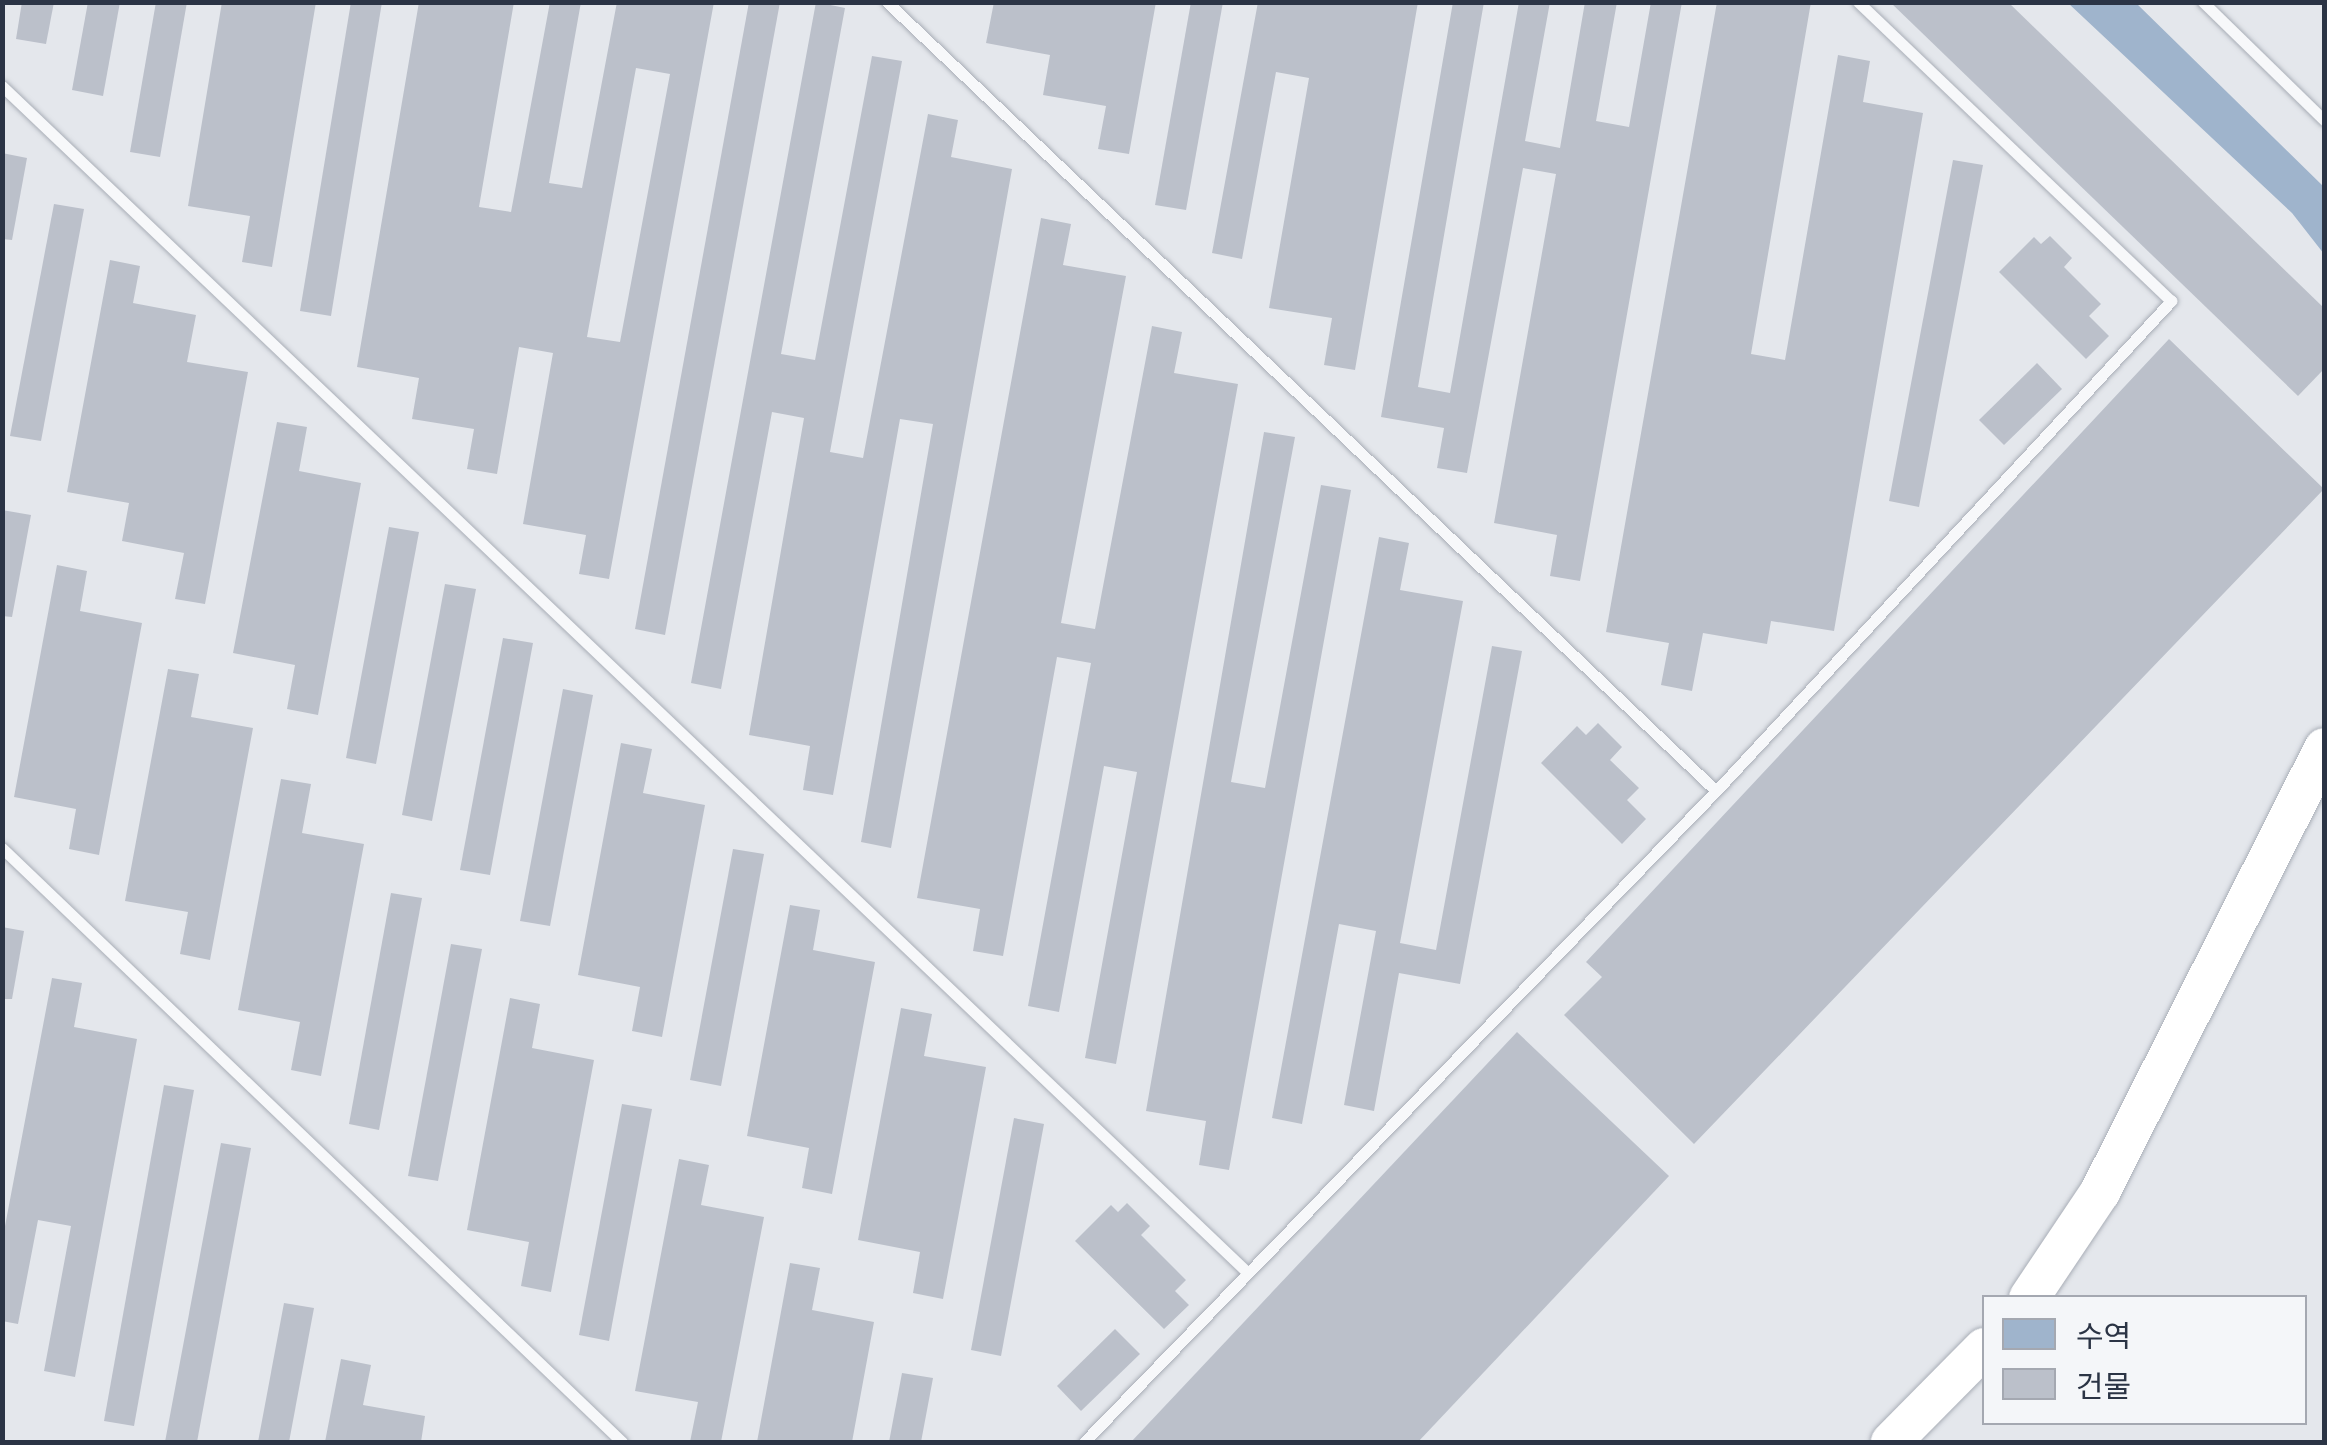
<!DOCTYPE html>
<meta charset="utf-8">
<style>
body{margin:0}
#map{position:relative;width:2327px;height:1445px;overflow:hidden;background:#e4e7ec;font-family:"Open Sans","Noto Sans KR",sans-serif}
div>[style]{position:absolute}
.water>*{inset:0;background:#9fb4cc}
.building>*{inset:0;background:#bbc0ca}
.roads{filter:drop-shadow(0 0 2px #a9aeb7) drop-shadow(0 0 2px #a9aeb7)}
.service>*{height:11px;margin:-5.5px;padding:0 5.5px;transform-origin:5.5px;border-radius:5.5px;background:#f7f8fa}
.motorway>*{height:40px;margin:-20px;padding:0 20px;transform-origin:20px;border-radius:20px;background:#fff}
span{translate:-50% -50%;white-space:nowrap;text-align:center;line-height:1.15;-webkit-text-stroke:8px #f4f6f9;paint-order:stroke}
.frame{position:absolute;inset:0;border:5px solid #2b3445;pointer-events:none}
.legend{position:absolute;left:1982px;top:1295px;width:325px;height:130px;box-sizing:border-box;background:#f4f6f9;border:2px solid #a4a8b1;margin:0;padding:12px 18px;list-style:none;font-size:30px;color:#2b3445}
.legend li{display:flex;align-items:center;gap:20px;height:50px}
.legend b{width:50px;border:2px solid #a4a8b1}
</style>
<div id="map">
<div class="water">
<i style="clip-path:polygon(2068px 3px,2136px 3px,2324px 187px,2324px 254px,2292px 213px)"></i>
</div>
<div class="building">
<i style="clip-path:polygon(22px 2px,54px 2px,46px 44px,16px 39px)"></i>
<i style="clip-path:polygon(88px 2px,120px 2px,103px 96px,72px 90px)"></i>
<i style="clip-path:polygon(156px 2px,187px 2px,160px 157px,130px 152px)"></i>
<i style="clip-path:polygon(222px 2px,316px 2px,272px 267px,242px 262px,250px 216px,188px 206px)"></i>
<i style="clip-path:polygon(351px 2px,382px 2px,331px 316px,300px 311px)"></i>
<i style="clip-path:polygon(evenodd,419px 2px,514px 2px,479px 207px,511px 212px,550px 2px,581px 2px,549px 183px,582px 188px,617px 2px,714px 2px,609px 579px,579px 574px,586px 535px,523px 524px,553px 353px,519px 347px,497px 474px,467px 469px,474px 429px,412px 419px,419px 378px,357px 367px,419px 2px,636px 68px,670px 74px,620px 342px,587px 337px,636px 68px)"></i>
<i style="clip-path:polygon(749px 2px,780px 2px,665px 635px,635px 629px)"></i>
<i style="clip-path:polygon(816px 2px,845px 8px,781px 354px,815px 360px,872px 56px,902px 61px,830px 452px,863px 458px,928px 114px,958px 120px,951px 157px,1012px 169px,891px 848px,861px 842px,933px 424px,900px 419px,833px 795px,803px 790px,810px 746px,749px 735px,804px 418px,772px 412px,721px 689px,691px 683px)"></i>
<i style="clip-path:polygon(994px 2px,1156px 2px,1129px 154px,1098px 149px,1106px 106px,1043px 95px,1050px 55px,986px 43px)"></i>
<i style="clip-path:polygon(1191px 2px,1223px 2px,1186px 210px,1155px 205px)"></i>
<i style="clip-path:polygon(1258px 2px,1418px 2px,1355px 370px,1324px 365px,1332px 318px,1269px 308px,1309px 78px,1276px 72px,1242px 259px,1212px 253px)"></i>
<i style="clip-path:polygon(1453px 2px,1484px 2px,1418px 387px,1450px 393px,1519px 2px,1550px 2px,1525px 141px,1560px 148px,1585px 2px,1617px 2px,1596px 121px,1629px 127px,1651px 2px,1682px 2px,1580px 581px,1550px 576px,1557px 535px,1494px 523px,1556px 174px,1523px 168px,1467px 473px,1437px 468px,1444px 428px,1381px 417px)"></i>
<i style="clip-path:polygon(1717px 2px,1811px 2px,1751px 354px,1785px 360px,1838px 55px,1870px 61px,1863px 102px,1923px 113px,1834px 631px,1771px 621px,1767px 644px,1703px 633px,1692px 691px,1661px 685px,1669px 643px,1606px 632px)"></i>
<i style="clip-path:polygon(1890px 2px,2008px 2px,2324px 308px,2324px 369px,2298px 396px)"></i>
<i style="clip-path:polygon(2px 153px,27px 158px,12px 240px,2px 239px)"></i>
<i style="clip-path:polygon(1953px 160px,1983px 165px,1919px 507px,1889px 501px)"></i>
<i style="clip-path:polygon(54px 204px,84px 209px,41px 441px,10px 436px)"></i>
<i style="clip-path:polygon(1041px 218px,1071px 224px,1063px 265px,1126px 276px,1061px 623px,1095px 629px,1152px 326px,1182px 332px,1174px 373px,1238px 384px,1116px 1064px,1085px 1058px,1137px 772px,1104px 766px,1059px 1012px,1028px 1006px,1091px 663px,1057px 657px,1003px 956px,973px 951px,980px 909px,917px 898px)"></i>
<i style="clip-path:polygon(2050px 236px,2072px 258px,2064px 267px,2101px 304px,2089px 316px,2109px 336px,2086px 359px,1999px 272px,2034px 237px,2041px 244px)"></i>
<i style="clip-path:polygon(110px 260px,140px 266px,133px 303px,196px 315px,187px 362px,248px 372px,205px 604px,175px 599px,184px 553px,122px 541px,129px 503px,67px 492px)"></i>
<i style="clip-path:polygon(2169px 339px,2324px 489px,1694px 1144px,1564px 1015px,1602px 977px,1586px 962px)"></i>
<i style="clip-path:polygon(2037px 363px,2062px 389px,2004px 445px,1979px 420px)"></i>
<i style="clip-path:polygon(277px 422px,307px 427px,299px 471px,361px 483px,318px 715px,287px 709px,295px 665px,233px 653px)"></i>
<i style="clip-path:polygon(1264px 432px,1295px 437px,1231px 782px,1265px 788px,1321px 485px,1351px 490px,1229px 1170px,1199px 1165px,1206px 1121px,1146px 1111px)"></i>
<i style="clip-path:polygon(2px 510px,31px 515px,12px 617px,2px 616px)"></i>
<i style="clip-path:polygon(389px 527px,419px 532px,376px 764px,346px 758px)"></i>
<i style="clip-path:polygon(1379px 537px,1409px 543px,1400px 590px,1463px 601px,1400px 943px,1436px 950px,1492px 646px,1522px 651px,1460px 984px,1399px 973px,1374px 1111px,1344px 1105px,1376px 931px,1339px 924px,1302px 1124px,1272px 1118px)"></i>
<i style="clip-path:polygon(57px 565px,87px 571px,80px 611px,142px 623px,99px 855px,69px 849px,76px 809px,14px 797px)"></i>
<i style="clip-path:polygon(445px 584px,476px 589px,432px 821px,402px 815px)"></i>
<i style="clip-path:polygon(503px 638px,533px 643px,490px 875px,460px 870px)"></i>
<i style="clip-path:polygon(168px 669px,199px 674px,191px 717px,253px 728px,210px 960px,180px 954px,188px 912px,125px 901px)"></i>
<i style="clip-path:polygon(563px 689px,593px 695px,550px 926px,520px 921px)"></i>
<i style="clip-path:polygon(1598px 723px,1622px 747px,1610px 760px,1639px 788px,1627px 800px,1646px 819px,1622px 844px,1541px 763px,1577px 726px,1586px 735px)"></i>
<i style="clip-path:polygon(621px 743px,652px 749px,643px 793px,705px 805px,662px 1037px,632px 1031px,640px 987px,578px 975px)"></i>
<i style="clip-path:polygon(281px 779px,311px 784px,302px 833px,364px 844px,321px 1076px,291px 1070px,300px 1022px,238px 1010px)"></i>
<i style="clip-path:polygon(733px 849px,764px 854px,721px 1086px,690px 1080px)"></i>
<i style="clip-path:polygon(391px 893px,422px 898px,379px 1130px,349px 1124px)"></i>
<i style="clip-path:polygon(790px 905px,820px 910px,813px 950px,875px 962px,832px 1194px,802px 1188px,809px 1148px,747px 1136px)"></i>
<i style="clip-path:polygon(2px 927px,24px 931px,12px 999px,2px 999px)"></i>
<i style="clip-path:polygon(451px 944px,482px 949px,438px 1181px,408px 1176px)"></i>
<i style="clip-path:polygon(52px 978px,82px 983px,74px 1027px,137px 1039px,75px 1377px,44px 1371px,71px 1226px,38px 1220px,18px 1324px,2px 1321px,2px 1242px)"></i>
<i style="clip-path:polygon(510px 998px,540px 1004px,532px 1048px,594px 1060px,551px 1292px,521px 1286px,529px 1242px,467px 1230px)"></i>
<i style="clip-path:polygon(901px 1008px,932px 1014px,924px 1056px,986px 1067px,943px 1299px,913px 1293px,920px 1252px,858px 1240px)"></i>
<i style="clip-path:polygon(1517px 1032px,1669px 1176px,1418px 1442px,1131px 1442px)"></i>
<i style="clip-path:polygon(164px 1085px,194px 1090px,134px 1426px,104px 1421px)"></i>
<i style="clip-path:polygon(622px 1104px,652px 1109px,609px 1341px,579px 1335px)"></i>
<i style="clip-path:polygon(1014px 1118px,1044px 1124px,1001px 1356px,971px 1350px)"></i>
<i style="clip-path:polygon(221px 1143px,251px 1148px,197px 1442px,165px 1442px)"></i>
<i style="clip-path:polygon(679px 1159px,709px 1165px,701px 1205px,764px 1217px,721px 1442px,690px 1442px,698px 1402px,635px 1391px)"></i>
<i style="clip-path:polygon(1127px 1203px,1150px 1226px,1141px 1235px,1186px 1280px,1175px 1291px,1189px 1305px,1164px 1329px,1075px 1241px,1111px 1205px,1118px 1212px)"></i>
<i style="clip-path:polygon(790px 1263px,820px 1268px,812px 1310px,874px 1322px,852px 1442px,757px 1442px)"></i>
<i style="clip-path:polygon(284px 1303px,314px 1308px,289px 1442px,258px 1442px)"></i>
<i style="clip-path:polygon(1115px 1329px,1140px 1354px,1081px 1411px,1057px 1386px)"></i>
<i style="clip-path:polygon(341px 1359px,371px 1365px,363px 1405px,425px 1416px,421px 1442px,325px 1442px)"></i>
<i style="clip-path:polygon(902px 1373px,933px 1378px,921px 1442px,889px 1442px)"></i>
</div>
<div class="roads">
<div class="service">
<i style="left:887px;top:2px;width:1144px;rotate:43.58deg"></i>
<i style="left:2203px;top:2px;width:169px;rotate:44.3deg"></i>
<i style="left:2px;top:86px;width:1718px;rotate:43.61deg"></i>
<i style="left:2px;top:848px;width:859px;rotate:43.77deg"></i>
<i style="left:1084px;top:1442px;width:907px;rotate:-45.85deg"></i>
<i style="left:1716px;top:791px;width:669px;rotate:-47.12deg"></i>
<i style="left:2171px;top:301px;width:433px;rotate:-136.3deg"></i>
</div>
<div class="motorway">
<i style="left:2029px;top:1298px;width:128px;rotate:-56.2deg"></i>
<i style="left:2100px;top:1192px;width:497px;rotate:-63.2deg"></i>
<i style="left:1891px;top:1442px;width:132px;rotate:-45.3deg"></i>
</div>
</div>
<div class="frame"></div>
<ul class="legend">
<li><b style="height:28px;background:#9fb4cc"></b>수역</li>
<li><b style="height:28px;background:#bbc0ca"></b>건물</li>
</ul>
</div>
